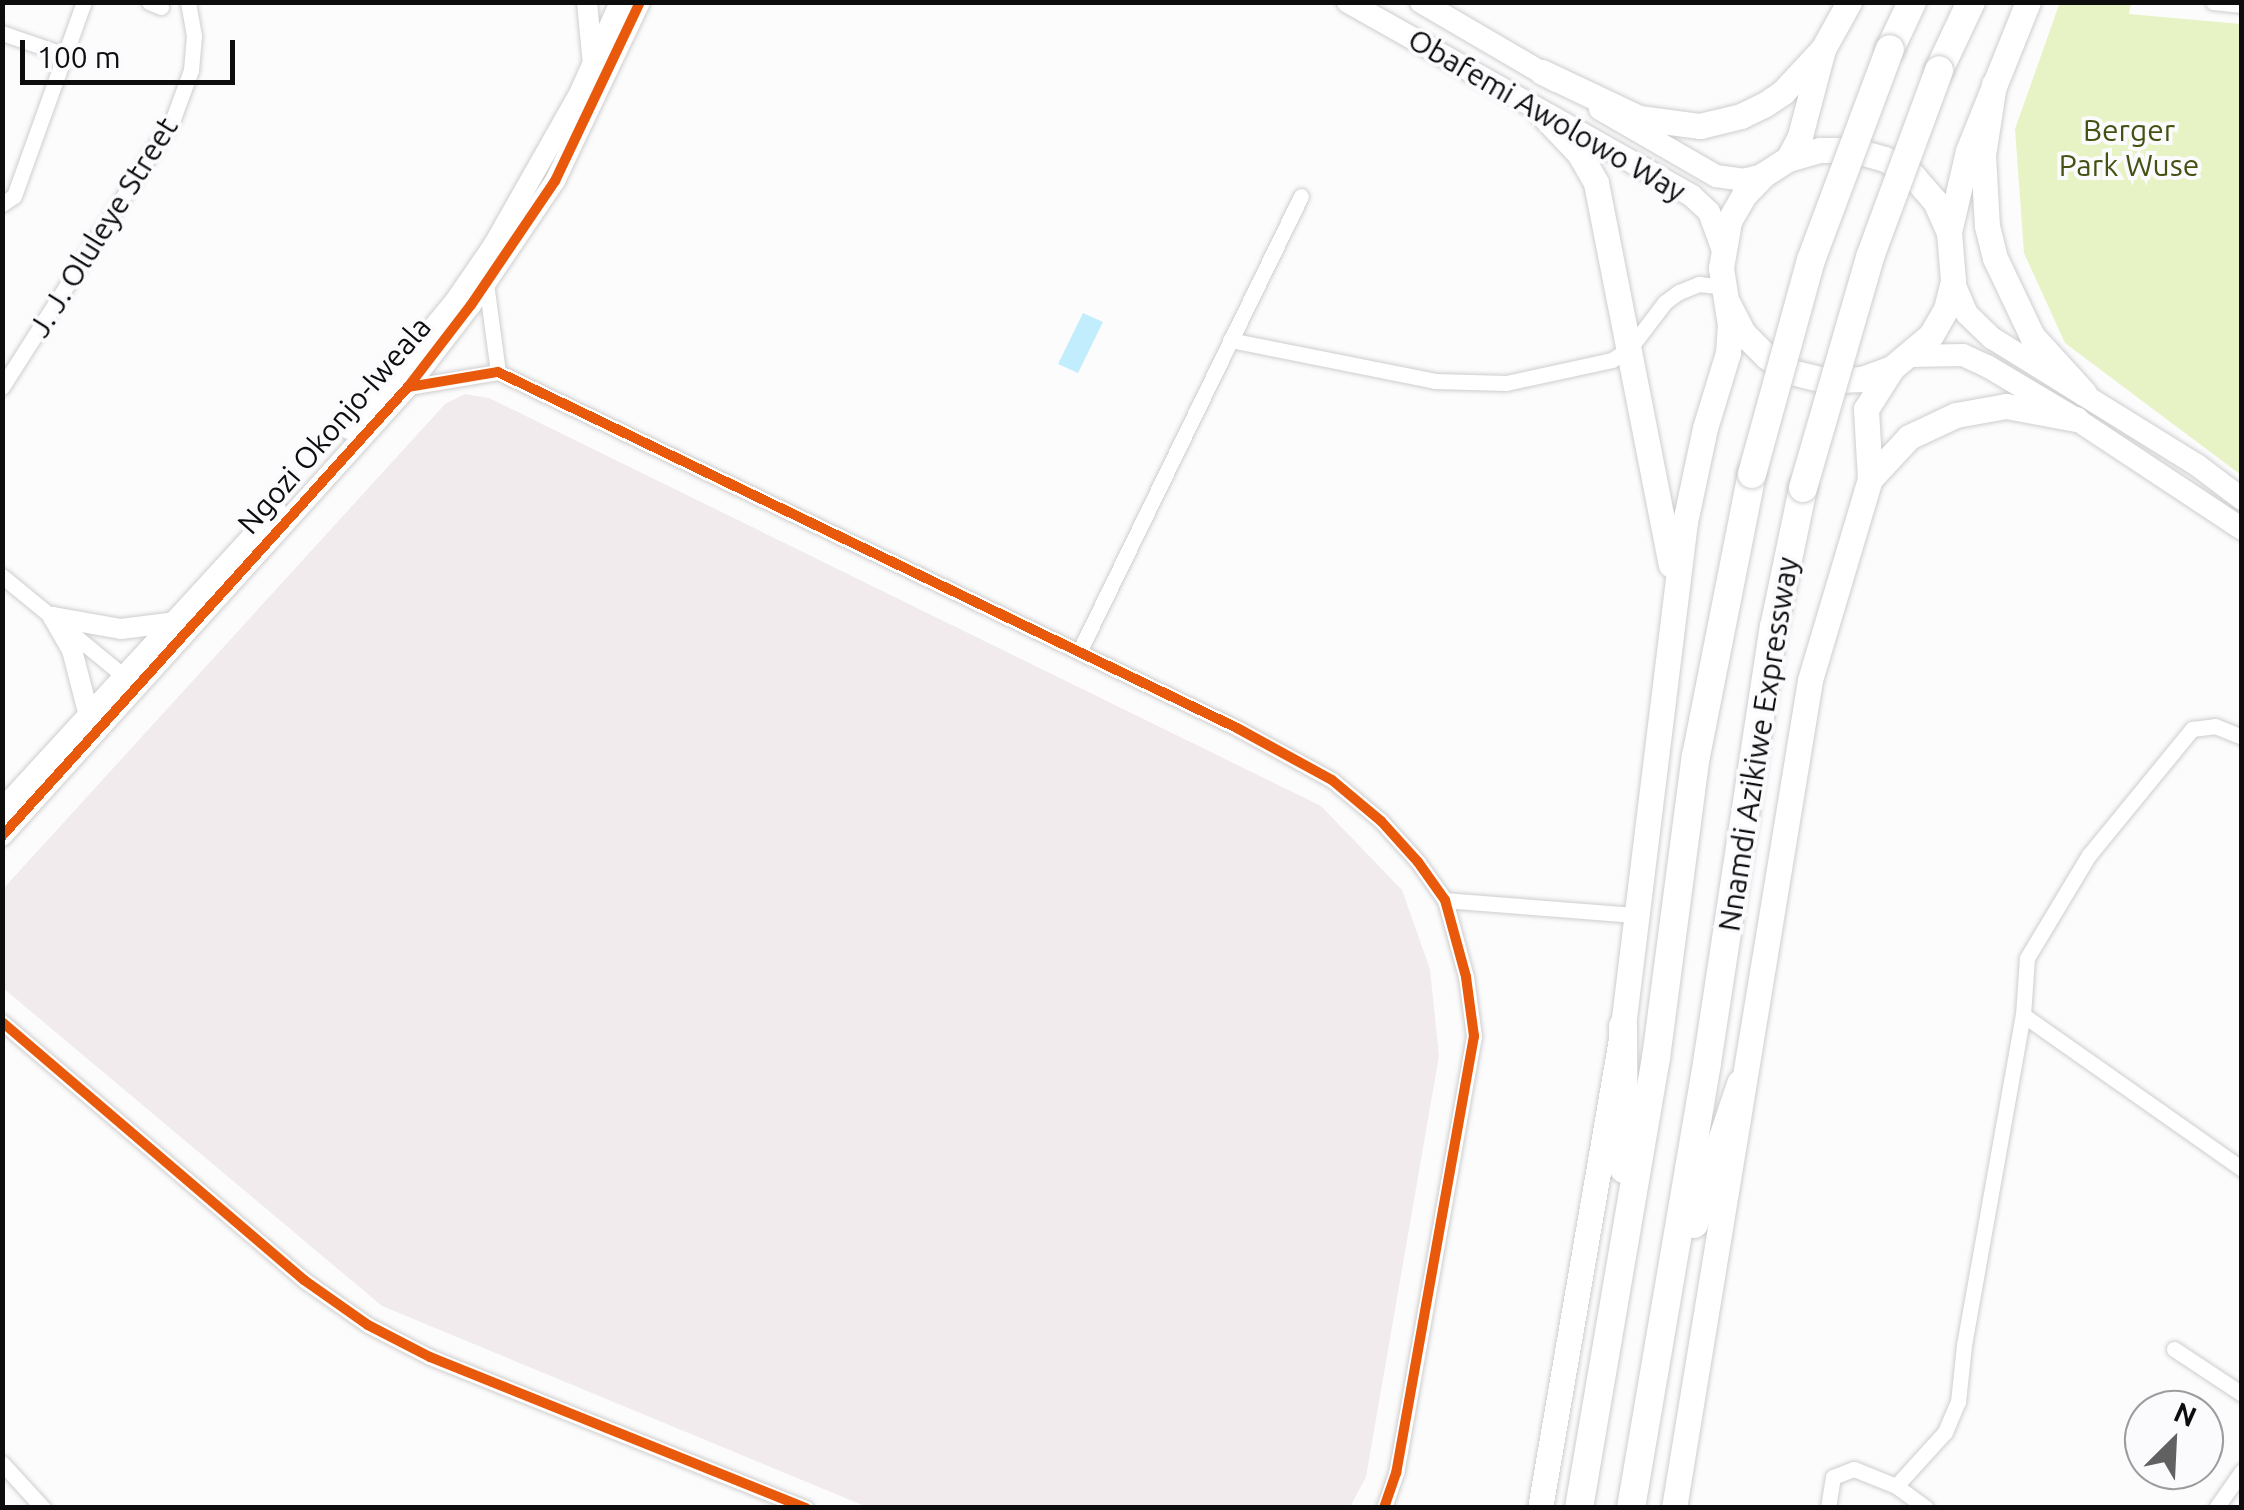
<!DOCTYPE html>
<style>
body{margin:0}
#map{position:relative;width:2244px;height:1510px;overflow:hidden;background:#fcfcfd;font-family:Ubuntu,sans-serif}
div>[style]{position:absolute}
.industrial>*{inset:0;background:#f2ebee}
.green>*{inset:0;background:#e7f3c5}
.water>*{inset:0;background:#c2edfc}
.roads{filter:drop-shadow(0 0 2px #cececf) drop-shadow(0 0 2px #cececf)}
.minor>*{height:15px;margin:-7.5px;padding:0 7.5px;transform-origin:7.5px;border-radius:7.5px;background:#fff}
.tertiary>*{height:20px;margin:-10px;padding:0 10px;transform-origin:10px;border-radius:10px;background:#fff}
.secondary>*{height:22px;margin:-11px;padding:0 11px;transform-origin:11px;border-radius:11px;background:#fff}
.trunk>*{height:25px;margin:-12.5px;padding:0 12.5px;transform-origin:12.5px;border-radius:12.5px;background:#fff}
.motorway>*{height:28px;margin:-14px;padding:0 14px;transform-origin:14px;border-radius:14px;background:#fff}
.bridges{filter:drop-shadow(0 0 2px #cececf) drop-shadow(0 0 2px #cececf)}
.motorway-bridge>*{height:28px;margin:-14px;padding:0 14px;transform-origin:14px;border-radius:14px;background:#fff}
.cycleway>*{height:10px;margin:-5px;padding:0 5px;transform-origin:5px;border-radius:5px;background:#e8590c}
span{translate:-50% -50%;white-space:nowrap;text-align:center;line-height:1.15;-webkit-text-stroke:8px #fbfbfe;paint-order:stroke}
.street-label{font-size:30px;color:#0d0d0e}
.park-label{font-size:30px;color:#455112}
.frame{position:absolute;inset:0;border:5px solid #0d0d0e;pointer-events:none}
.north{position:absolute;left:2124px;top:1390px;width:100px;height:100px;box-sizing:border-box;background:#fbfbfe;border:2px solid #9c9c9e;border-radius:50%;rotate:24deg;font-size:28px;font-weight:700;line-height:40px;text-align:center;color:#0d0d0e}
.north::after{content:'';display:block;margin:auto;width:35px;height:45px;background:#616162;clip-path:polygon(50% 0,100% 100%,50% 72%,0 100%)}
.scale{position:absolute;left:20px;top:40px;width:215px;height:45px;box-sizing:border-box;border:5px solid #0d0d0e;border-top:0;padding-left:12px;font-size:30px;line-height:35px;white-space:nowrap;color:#0d0d0e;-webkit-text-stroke:8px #fbfbfe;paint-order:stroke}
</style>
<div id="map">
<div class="industrial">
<i style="clip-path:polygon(465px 394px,489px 398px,1321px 806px,1402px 890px,1430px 969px,1439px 1056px,1366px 1477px,1350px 1507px,867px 1507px,382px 1306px,3px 988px,3px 889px,445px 404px)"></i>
</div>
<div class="green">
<i style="clip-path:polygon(2060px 2px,2131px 3px,2129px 14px,2241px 24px,2241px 475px,2065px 343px,2024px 253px,2015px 129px)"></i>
</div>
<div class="water">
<i style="clip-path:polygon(1083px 313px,1103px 322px,1078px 373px,1058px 364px)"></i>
</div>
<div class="roads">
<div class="minor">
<i style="left:149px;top:2px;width:13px;rotate:23deg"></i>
<i style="left:2213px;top:2px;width:29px;rotate:6deg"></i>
<i style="left:2px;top:33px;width:67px;rotate:19.2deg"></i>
<i style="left:2px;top:204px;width:14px;rotate:-34deg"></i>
<i style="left:14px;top:196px;width:206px;rotate:-70.2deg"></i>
<i style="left:486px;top:283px;width:90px;rotate:82.3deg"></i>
<i style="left:1230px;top:340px;width:209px;rotate:11.3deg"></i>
<i style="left:1435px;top:381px;width:71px;rotate:1.6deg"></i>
<i style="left:1506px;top:383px;width:108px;rotate:-12.2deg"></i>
<i style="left:1612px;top:360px;width:22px;rotate:-34deg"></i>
<i style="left:1630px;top:348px;width:58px;rotate:-52.7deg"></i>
<i style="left:1665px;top:302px;width:17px;rotate:-36deg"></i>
<i style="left:1679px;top:292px;width:22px;rotate:-22deg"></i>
<i style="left:1699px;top:284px;width:24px;rotate:7deg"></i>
<i style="left:2px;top:387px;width:318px;rotate:-57.5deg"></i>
<i style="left:173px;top:119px;width:52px;rotate:-69.8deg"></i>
<i style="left:191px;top:70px;width:34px;rotate:-85deg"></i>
<i style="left:194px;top:36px;width:35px;rotate:-100deg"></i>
<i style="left:408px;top:387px;width:91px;rotate:-9.5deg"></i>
<i style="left:498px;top:372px;width:820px;rotate:25.72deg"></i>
<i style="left:1237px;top:728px;width:108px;rotate:28.7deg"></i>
<i style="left:1332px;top:780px;width:64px;rotate:39.9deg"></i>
<i style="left:1381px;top:821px;width:55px;rotate:47.9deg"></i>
<i style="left:1418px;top:862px;width:47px;rotate:54.6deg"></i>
<i style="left:1445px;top:900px;width:80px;rotate:74.7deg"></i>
<i style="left:1466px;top:977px;width:60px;rotate:82.3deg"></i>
<i style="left:1474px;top:1036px;width:444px;rotate:100.1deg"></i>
<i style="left:1396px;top:1473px;width:37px;rotate:109deg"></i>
<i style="left:2px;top:576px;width:167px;rotate:39.4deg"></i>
<i style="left:1079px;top:652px;width:507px;rotate:-64.04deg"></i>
<i style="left:1445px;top:900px;width:192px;rotate:4.5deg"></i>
<i style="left:2023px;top:1015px;width:268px;rotate:35.1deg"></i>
<i style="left:2px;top:1022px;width:397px;rotate:40.5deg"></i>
<i style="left:304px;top:1280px;width:78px;rotate:35.1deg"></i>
<i style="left:368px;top:1325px;width:70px;rotate:27.3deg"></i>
<i style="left:430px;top:1357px;width:405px;rotate:21.9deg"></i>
<i style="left:2174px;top:1349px;width:82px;rotate:33.5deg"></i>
<i style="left:2px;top:1463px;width:61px;rotate:47.7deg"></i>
<i style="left:1896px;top:1486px;width:73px;rotate:-47.8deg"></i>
<i style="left:1945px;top:1432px;width:33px;rotate:-67deg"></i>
<i style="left:1958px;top:1402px;width:57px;rotate:-84deg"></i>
<i style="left:1964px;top:1345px;width:335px;rotate:-79.9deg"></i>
<i style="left:2023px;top:1015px;width:57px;rotate:-86deg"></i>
<i style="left:2027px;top:958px;width:120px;rotate:-59deg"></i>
<i style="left:2089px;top:855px;width:163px;rotate:-50.7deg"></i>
<i style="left:2192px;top:729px;width:23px;rotate:-7deg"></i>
<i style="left:2215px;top:726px;width:29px;rotate:22deg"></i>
<i style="left:1828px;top:1508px;width:31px;rotate:-81deg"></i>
<i style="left:1833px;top:1477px;width:22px;rotate:-21deg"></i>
<i style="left:1854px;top:1469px;width:45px;rotate:22deg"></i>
<i style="left:1896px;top:1486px;width:37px;rotate:36deg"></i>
<i style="left:2216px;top:1508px;width:45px;rotate:-54.9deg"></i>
</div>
<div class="tertiary">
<i style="left:587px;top:2px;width:63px;rotate:84.6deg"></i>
<i style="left:349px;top:429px;width:166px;rotate:-50.4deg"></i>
<i style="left:455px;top:301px;width:69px;rotate:-55.6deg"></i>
<i style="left:494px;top:244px;width:172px;rotate:-60.5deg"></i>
<i style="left:579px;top:94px;width:101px;rotate:-66deg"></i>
<i style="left:53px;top:617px;width:69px;rotate:10deg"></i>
<i style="left:121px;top:629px;width:54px;rotate:-7.4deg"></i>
<i style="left:53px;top:617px;width:38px;rotate:60deg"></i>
<i style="left:72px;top:650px;width:68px;rotate:75.6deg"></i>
<i style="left:2px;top:809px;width:406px;rotate:-47.5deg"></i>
<i style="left:2px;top:836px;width:605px;rotate:-47.88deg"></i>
<i style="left:408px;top:387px;width:103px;rotate:-52.5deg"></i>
<i style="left:471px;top:305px;width:150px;rotate:-55.9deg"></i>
<i style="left:555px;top:181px;width:198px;rotate:-64.6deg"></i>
</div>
<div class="secondary">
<i style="left:1348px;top:2px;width:395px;rotate:29.4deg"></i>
<i style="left:1692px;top:196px;width:23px;rotate:43deg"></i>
<i style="left:1709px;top:212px;width:38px;rotate:70deg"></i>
<i style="left:1421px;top:2px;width:156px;rotate:30.3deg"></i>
<i style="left:1600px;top:109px;width:134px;rotate:30deg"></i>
<i style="left:1716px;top:176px;width:27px;rotate:8deg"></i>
<i style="left:1743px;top:180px;width:21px;rotate:-14deg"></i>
<i style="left:1953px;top:281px;width:36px;rotate:67deg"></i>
<i style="left:1967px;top:314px;width:35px;rotate:44deg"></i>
<i style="left:1992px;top:338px;width:241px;rotate:31.8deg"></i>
<i style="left:2197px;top:465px;width:56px;rotate:37.1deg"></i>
<i style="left:1910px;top:356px;width:53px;rotate:-1.1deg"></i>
<i style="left:1963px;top:355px;width:26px;rotate:25deg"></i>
<i style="left:1987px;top:366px;width:104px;rotate:30.8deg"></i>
<i style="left:2076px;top:419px;width:199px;rotate:33.5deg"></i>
</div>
<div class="trunk">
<i style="left:1542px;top:72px;width:107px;rotate:25.4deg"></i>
<i style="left:1639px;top:118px;width:62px;rotate:7.5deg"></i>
<i style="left:1700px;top:126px;width:42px;rotate:-13.7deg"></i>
<i style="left:1741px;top:116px;width:25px;rotate:-26deg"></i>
<i style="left:1764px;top:105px;width:23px;rotate:-34deg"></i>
<i style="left:1783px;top:92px;width:59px;rotate:-47.1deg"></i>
<i style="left:1994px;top:84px;width:72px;rotate:98.8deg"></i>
<i style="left:1983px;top:155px;width:71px;rotate:86.8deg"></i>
<i style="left:1987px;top:226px;width:33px;rotate:76deg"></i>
<i style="left:1995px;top:258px;width:86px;rotate:64.6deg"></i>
<i style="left:2032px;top:336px;width:77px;rotate:47.6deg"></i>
<i style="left:1540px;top:112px;width:57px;rotate:46.4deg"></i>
<i style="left:1579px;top:153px;width:34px;rotate:60deg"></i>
<i style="left:1596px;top:183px;width:389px;rotate:78.9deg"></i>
<i style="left:1788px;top:159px;width:26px;rotate:-62deg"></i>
<i style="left:1800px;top:136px;width:90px;rotate:-75.2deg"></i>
<i style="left:1823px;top:49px;width:54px;rotate:-61deg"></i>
<i style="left:1949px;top:232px;width:83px;rotate:-76.8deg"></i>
<i style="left:1968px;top:151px;width:161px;rotate:-68.1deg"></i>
<i style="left:1870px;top:479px;width:57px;rotate:-47.1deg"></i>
<i style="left:1909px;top:437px;width:52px;rotate:-25.1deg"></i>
<i style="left:1956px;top:415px;width:51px;rotate:-10.2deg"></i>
<i style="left:2006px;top:406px;width:71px;rotate:10.5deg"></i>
<i style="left:1540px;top:1508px;width:489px;rotate:-80.2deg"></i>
<i style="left:1623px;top:1026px;width:508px;rotate:-82.99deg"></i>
<i style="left:1685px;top:522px;width:96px;rotate:-78deg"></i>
<i style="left:1705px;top:428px;width:78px;rotate:-73deg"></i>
<i style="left:1728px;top:353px;width:28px;rotate:-86deg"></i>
<i style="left:1730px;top:325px;width:58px;rotate:-99deg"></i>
<i style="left:1721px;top:268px;width:48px;rotate:-80.3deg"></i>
<i style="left:1729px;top:221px;width:30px;rotate:-60deg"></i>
<i style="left:1744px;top:195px;width:28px;rotate:-46deg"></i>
<i style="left:1763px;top:175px;width:30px;rotate:-33deg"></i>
<i style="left:1788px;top:159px;width:33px;rotate:-16deg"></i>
<i style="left:1820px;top:150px;width:33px"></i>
<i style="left:1853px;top:150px;width:33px;rotate:16deg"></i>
<i style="left:1885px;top:159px;width:33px;rotate:31deg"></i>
<i style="left:1913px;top:176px;width:33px;rotate:49deg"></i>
<i style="left:1935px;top:201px;width:34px;rotate:66deg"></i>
<i style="left:1949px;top:232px;width:49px;rotate:85.3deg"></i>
<i style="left:1953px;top:281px;width:29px;rotate:104deg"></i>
<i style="left:1946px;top:309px;width:30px;rotate:120deg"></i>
<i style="left:1931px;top:335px;width:51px;rotate:139.8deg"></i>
<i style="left:1892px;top:368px;width:33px;rotate:160deg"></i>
<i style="left:1861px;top:379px;width:33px;rotate:177deg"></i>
<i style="left:1828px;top:381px;width:34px;rotate:-166deg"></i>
<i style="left:1795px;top:373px;width:32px;rotate:-150deg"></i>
<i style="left:1767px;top:357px;width:34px;rotate:-135deg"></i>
<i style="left:1743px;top:333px;width:33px;rotate:-117deg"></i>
<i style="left:1674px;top:1508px;width:839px;rotate:-80.67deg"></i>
<i style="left:1810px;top:680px;width:210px;rotate:-73.4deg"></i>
<i style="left:1870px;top:479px;width:70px;rotate:-93.3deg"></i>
<i style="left:1866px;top:409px;width:49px;rotate:-57.6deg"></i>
</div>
<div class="motorway">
<i style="left:1890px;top:49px;width:52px;rotate:-64.9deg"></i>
<i style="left:1939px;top:70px;width:75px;rotate:-64.8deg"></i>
<i style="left:1623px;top:1026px;width:143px;rotate:89.6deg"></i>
<i style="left:1694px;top:1224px;width:148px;rotate:-71.4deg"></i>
<i style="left:1579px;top:1508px;width:457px;rotate:-80.3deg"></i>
<i style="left:1656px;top:1058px;width:305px;rotate:-82.5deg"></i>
<i style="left:1696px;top:756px;width:288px;rotate:-78.8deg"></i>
<i style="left:1631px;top:1508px;width:451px;rotate:-80.3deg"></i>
<i style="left:1707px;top:1063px;width:441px;rotate:-81.3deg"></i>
<i style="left:1774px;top:627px;width:142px;rotate:-78.2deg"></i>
</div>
</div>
<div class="bridges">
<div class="motorway-bridge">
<i style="left:1752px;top:474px;width:222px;rotate:-74.6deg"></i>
<i style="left:1811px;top:260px;width:225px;rotate:-69.5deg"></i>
<i style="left:1803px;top:488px;width:241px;rotate:-73.8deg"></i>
<i style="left:1870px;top:257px;width:199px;rotate:-69.7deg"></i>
</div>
</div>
<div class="cycleway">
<i style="left:408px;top:387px;width:91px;rotate:-9.5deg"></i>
<i style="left:498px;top:372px;width:820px;rotate:25.72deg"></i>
<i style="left:1237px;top:728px;width:108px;rotate:28.7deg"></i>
<i style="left:1332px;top:780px;width:64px;rotate:39.9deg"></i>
<i style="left:1381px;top:821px;width:55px;rotate:47.9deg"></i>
<i style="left:1418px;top:862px;width:47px;rotate:54.6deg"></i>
<i style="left:1445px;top:900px;width:80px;rotate:74.7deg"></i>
<i style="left:1466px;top:977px;width:60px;rotate:82.3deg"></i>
<i style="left:1474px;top:1036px;width:444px;rotate:100.1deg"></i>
<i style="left:1396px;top:1473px;width:37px;rotate:109deg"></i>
<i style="left:2px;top:836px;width:605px;rotate:-47.88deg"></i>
<i style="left:408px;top:387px;width:103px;rotate:-52.5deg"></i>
<i style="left:471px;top:305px;width:150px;rotate:-55.9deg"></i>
<i style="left:555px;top:181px;width:198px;rotate:-64.6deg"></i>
<i style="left:2px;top:1022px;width:397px;rotate:40.5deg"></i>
<i style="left:304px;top:1280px;width:78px;rotate:35.1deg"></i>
<i style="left:368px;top:1325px;width:70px;rotate:27.3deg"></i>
<i style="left:430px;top:1357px;width:405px;rotate:21.9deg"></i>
</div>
<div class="street-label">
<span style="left:1547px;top:115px;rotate:30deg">Obafemi Awolowo Way</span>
<span style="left:103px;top:227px;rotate:-58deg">J. J. Oluleye Street</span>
<span style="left:334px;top:425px;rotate:-49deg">Ngozi Okonjo-Iweala</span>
<span style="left:1758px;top:744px;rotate:-81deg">Nnamdi Azikiwe Expressway</span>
</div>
<div class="park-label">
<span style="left:2129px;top:147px">Berger<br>Park Wuse</span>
</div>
<div class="frame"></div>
<div class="north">N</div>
<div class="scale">100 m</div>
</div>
